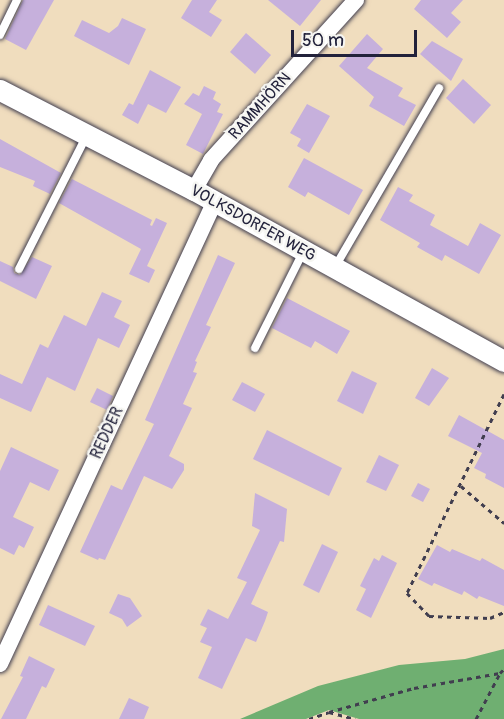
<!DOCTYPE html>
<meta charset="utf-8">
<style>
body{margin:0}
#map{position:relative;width:504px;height:719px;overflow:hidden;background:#f0ddbe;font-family:Pangolin,sans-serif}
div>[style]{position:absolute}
.forest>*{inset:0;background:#6faf71}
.building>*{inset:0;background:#c6b0dc}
.path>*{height:3px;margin-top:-1.5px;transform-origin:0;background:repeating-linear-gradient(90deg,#413e4f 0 4.5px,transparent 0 9px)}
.roads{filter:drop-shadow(0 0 2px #413e4f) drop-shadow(0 0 2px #413e4f)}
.service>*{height:8px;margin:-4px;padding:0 4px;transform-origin:4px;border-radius:4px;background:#fff}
.minor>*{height:16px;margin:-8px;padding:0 8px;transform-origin:8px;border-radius:8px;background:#fff}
.tertiary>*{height:21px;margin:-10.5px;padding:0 10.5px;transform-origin:10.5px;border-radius:10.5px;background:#fff}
span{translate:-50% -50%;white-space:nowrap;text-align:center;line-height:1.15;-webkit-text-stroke:5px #f6f6f2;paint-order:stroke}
.street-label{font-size:16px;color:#22223b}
.scale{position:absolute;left:291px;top:30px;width:126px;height:27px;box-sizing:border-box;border:3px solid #22223b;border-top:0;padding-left:8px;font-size:18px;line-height:21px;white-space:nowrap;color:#22223b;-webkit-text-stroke:4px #f6f6f2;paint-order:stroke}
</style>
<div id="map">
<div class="forest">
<i style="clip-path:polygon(504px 649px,504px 719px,359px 719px,329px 710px,306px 719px,240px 719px,318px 686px,399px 665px,465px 659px)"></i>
</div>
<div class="building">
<i style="clip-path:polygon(23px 0,54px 0,26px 50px,5px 39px)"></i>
<i style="clip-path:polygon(192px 0,217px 0,209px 12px,222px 20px,211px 37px,181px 18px)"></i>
<i style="clip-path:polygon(268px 0,321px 0,300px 26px)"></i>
<i style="clip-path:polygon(421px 0,463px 0,451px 13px,461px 22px,447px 38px,414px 9px)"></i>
<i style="clip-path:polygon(122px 18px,146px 29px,129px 65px,74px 36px,82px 20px,109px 33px,118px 26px)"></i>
<i style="clip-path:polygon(246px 33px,271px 55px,255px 74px,230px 52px)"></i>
<i style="clip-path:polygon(367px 34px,383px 49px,367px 68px,403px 88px,398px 96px,416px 105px,404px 126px,369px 106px,374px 97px,339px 66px)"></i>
<i style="clip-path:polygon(432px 41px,463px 59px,451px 81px,420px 54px)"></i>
<i style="clip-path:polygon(150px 70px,181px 87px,166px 113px,148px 104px,138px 124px,122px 115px,129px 103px,133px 105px)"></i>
<i style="clip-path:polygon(463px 79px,491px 105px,474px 124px,446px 98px)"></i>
<i style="clip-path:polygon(204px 86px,216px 92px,213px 99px,221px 104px,217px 112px,223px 114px,203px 154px,186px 145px,202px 114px,184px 104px,193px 93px,199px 96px)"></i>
<i style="clip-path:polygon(307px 104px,330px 116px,309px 153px,297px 146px,301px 139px,290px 133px)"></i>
<i style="clip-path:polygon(0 139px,61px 173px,50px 194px,33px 186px,35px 181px,0 167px)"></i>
<i style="clip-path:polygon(304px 158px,363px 190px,349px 215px,308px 192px,305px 197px,288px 187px)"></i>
<i style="clip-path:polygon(72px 179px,152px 220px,150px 225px,152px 226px,156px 218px,167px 223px,147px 266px,155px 270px,149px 283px,129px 274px,141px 249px,59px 203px)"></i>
<i style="clip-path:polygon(398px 187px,413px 195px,409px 201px,435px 215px,430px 225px,468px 246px,480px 223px,501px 235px,479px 274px,445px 255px,442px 261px,417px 247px,420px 243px,380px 220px)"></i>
<i style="clip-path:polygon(218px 255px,235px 263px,206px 325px,211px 327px,195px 361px,197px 362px,193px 372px,197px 373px,183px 404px,192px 408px,169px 456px,184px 464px,184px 470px,172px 489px,144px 476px,105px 560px,99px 558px,98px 560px,80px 552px,111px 485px,122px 490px,154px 424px,145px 420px)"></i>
<i style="clip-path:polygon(32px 257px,52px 266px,36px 299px,0 281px,0 261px,13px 267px,14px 273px,20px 275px)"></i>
<i style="clip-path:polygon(102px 292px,122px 301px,114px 317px,130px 325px,119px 348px,98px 338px,75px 391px,47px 377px,31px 412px,0 398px,0 374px,22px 384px,40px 344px,48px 348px,64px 315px,86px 326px)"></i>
<i style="clip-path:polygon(287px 298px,350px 331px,337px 354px,315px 341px,311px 348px,272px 328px)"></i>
<i style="clip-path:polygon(432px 368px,449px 378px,429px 406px,415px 398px)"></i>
<i style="clip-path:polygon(352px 371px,377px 383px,363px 414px,337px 401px)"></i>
<i style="clip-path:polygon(242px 382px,265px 394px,255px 412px,232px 400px)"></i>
<i style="clip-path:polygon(97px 388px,113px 396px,107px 410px,90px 402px)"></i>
<i style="clip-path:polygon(459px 415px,504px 440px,504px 488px,485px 478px,486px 474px,474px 468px,482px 453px,448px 436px)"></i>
<i style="clip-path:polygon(267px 430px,342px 468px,329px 496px,253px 459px)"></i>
<i style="clip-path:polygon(11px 447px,59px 470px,49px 491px,30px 482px,13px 517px,34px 527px,24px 548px,19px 545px,14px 555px,0 548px,0 471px)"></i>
<i style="clip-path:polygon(379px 455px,399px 465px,386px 491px,366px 482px)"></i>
<i style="clip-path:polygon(418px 483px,430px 489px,423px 502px,411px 496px)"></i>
<i style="clip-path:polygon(255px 493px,287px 509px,284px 542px,280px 541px,251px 604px,268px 612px,265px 621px,256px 642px,246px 638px,222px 689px,198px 678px,212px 647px,200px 642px,207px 628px,200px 625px,208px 609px,228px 619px,247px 582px,237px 578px,260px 530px,252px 526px)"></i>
<i style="clip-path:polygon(322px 544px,338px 552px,319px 593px,303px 585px)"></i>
<i style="clip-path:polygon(437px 545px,450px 552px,452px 549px,480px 561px,482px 558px,504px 570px,504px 606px,479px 596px,477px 599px,464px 591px,462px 595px,434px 583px,432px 586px,418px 579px)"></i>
<i style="clip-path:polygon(382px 555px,397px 563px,371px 618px,356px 610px,366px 589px,360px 586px,374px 558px,379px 561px)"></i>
<i style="clip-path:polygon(118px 594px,130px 598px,142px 616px,127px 627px,122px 619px,109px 613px)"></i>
<i style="clip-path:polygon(48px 605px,95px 626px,85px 646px,39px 625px)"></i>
<i style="clip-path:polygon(29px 656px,55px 669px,46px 688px,42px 686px,26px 719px,1px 719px,23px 677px,20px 676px)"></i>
<i style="clip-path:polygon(129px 698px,149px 707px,144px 719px,119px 719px)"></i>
</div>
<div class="path">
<i style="left:504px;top:394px;width:221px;rotate:116deg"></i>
<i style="left:407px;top:593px;width:32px;rotate:46deg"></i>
<i style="left:429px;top:616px;width:61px;rotate:1.9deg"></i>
<i style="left:490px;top:618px;width:15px;rotate:-23deg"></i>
<i style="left:461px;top:486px;width:57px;rotate:40.7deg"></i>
<i style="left:329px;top:712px;width:88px;rotate:-15.8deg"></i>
<i style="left:414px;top:688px;width:87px;rotate:-9.9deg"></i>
<i style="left:500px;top:673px;width:6px;rotate:-45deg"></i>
<i style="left:309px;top:719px;width:21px;rotate:-19deg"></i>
<i style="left:329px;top:712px;width:27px;rotate:15deg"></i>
<i style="left:476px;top:719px;width:52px;rotate:-62.4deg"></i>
</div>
<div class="roads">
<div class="service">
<i style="left:0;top:35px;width:39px;rotate:-64deg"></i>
<i style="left:335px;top:267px;width:207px;rotate:-59.8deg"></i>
<i style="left:19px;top:269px;width:150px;rotate:-63.1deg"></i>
<i style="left:255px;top:348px;width:107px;rotate:-63.4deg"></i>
</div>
<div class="minor">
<i style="left:194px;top:190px;width:34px;rotate:-60deg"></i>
<i style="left:211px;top:160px;width:216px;rotate:-47.8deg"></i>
<i style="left:0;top:664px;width:510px;rotate:-65.09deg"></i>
</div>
<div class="tertiary">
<i style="left:0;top:90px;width:218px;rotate:27.3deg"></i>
<i style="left:194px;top:190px;width:354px;rotate:28.9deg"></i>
</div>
</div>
<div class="street-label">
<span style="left:260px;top:106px;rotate:-48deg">RAMMHÖRN</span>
<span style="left:253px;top:223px;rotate:29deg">VOLKSDORFER WEG</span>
<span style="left:107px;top:433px;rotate:-65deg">REDDER</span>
</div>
<div class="scale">50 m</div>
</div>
